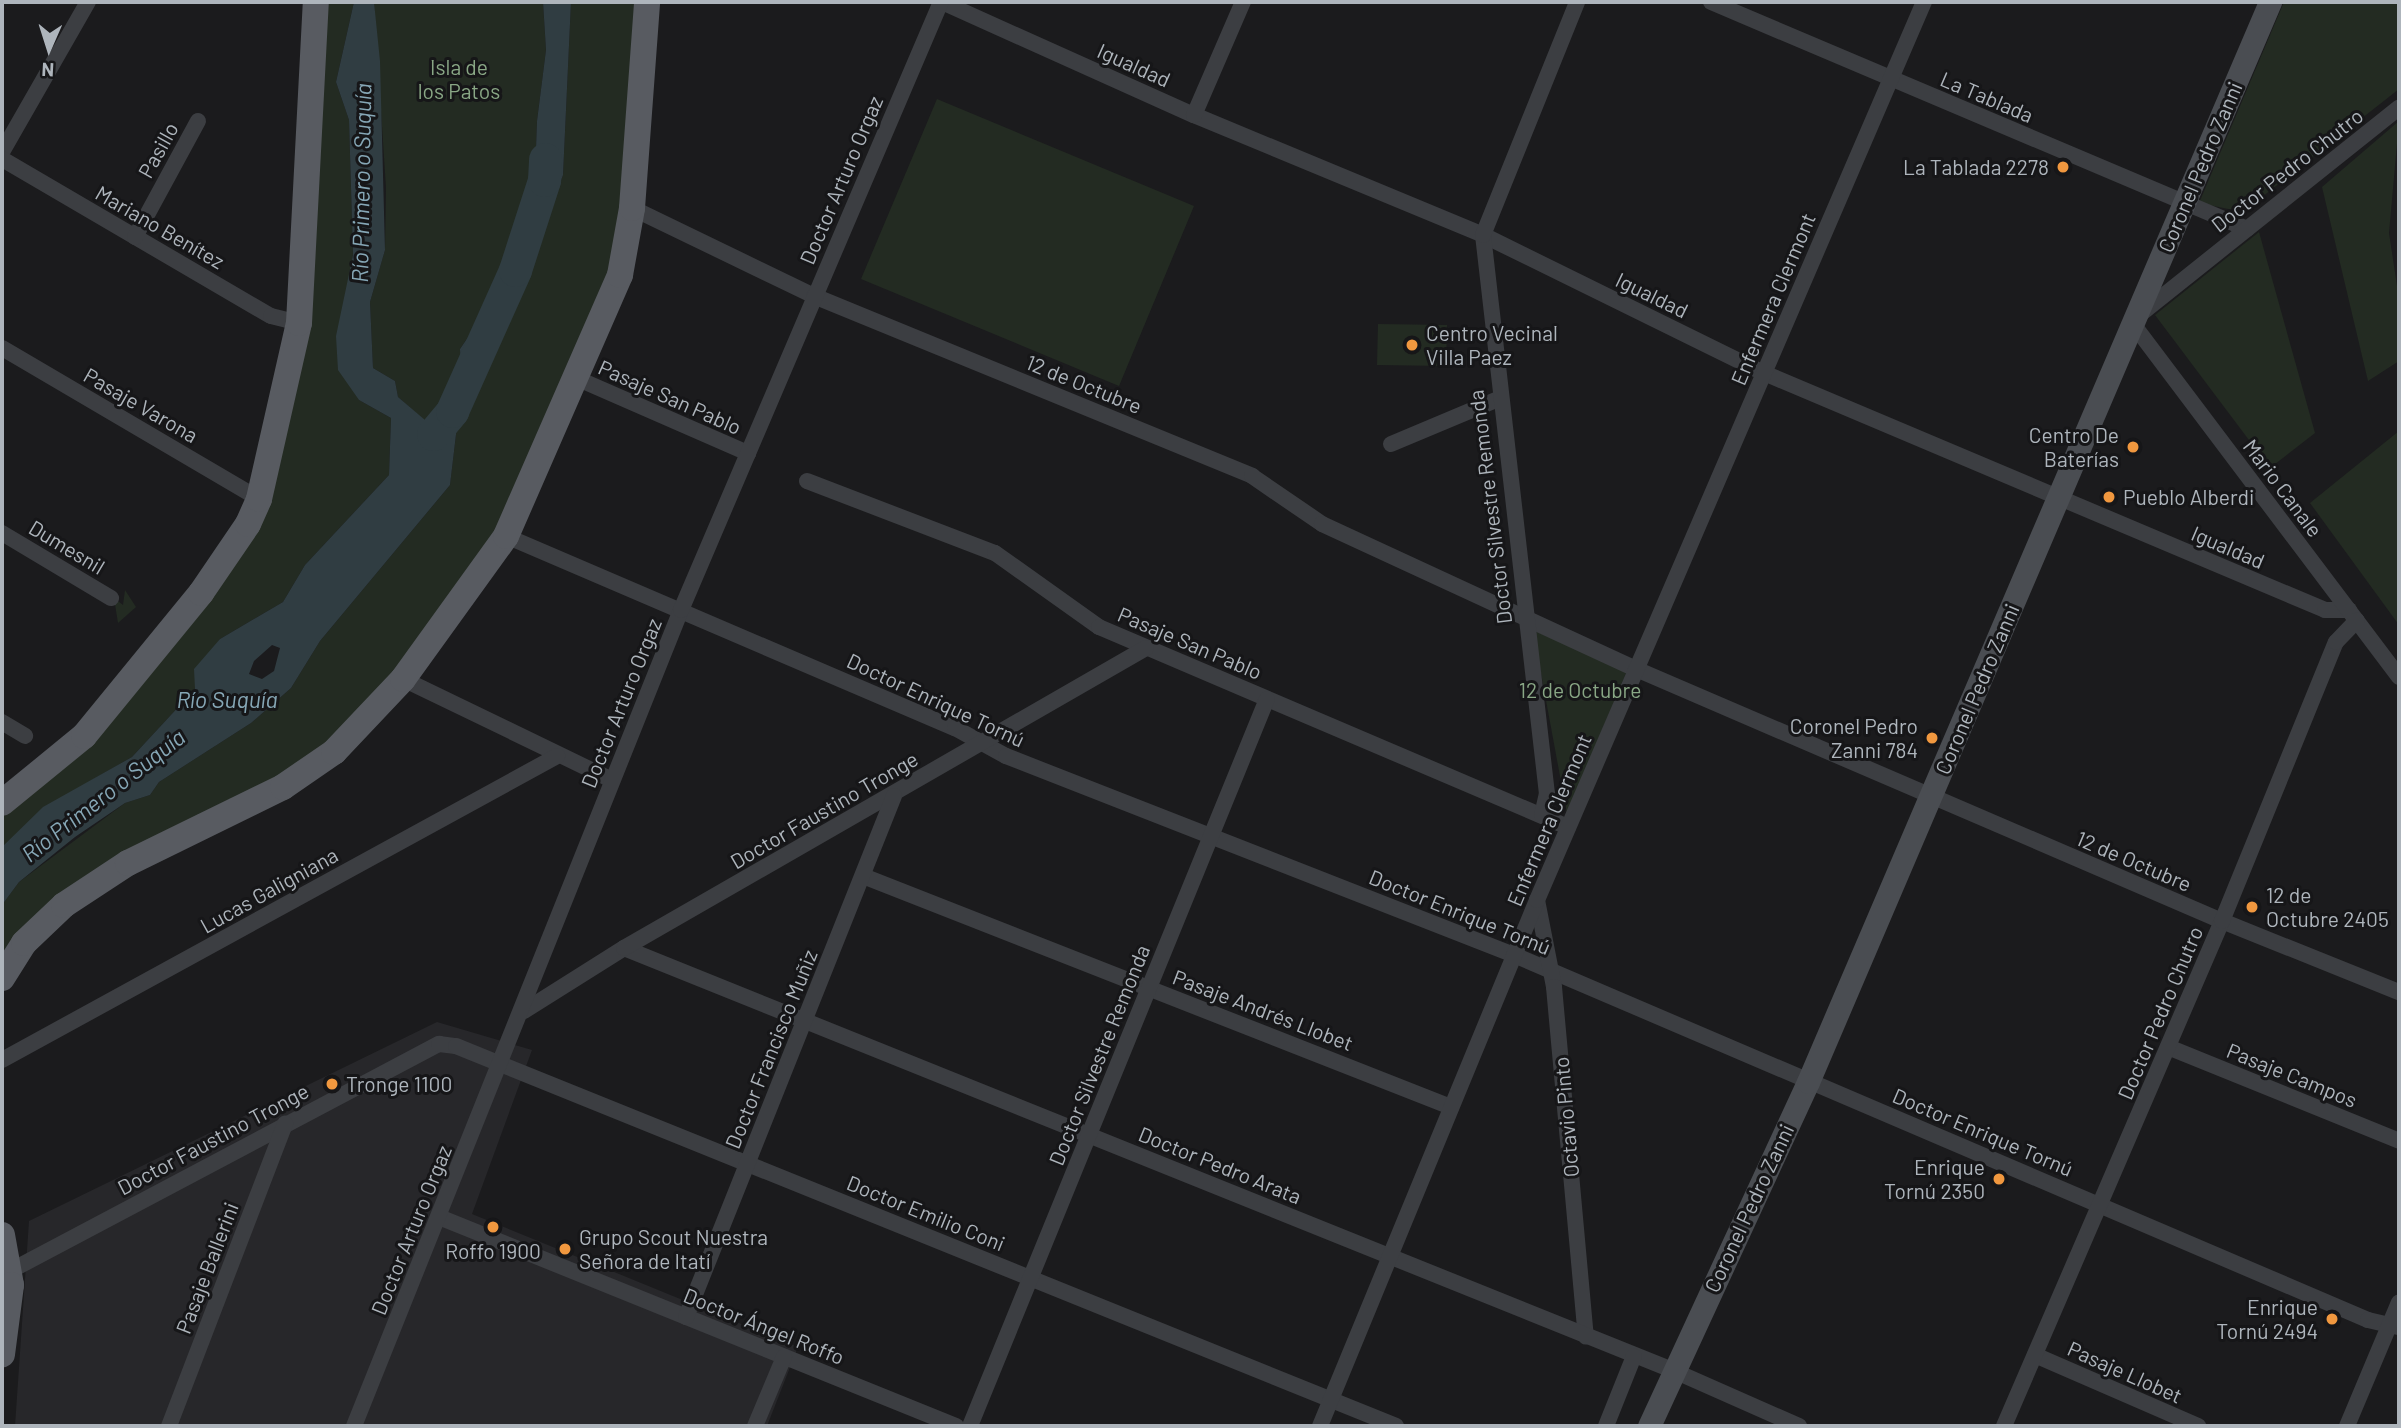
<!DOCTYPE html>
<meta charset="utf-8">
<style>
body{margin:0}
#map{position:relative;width:2401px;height:1428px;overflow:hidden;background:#1b1b1d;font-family:Barlow,sans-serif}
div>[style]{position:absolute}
.built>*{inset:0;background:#27272a}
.green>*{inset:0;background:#232b22}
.water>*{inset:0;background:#303d42}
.river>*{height:33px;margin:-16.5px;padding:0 16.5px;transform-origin:16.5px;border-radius:16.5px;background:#303d42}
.street>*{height:16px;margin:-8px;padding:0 8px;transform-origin:8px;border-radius:8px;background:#3c3e42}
.secondary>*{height:23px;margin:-11.5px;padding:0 11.5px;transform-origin:11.5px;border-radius:11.5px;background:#4a4d52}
.primary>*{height:26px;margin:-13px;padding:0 13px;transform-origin:13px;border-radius:13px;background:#585b61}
.dots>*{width:19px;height:19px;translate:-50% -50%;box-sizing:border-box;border:4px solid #161618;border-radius:50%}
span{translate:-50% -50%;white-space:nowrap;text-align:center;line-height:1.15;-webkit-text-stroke:6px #161618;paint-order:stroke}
.street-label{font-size:21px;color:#aeb5bc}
.park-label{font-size:21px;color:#89a785}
.poi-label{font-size:21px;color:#aeb5bc}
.right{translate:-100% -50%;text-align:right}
.left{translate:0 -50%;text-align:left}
.water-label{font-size:23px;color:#86a7b6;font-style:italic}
.frame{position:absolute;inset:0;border:4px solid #aeb5bc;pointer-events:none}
.north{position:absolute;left:14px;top:14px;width:70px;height:70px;-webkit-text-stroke:5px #161618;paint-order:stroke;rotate:183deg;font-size:19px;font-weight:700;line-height:28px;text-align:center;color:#aeb5bc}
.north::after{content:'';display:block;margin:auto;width:24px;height:32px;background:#aeb5bc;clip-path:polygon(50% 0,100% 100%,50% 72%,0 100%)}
</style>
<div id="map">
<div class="built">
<i style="clip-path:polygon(437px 1022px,532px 1050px,472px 1214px,798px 1347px,767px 1426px,15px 1426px,29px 1221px)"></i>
</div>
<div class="green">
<i style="clip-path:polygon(316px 2px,354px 2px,336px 82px,349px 120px,353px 255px,349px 283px,359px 400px,391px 418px,389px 475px,305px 565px,283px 602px,220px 639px,195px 689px,132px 757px,92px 780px,2px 847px,2px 803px,37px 778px,231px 550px,299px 323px)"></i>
<i style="clip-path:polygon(374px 2px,543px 2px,546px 50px,537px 121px,533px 229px,522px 258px,460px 349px,462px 394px,446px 409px,424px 420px,398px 397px,395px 381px,373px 368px,370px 302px,385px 250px,386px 188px)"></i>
<i style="clip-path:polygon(571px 2px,647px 2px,632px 208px,516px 515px,334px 752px,128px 863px,2px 978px,2px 905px,19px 882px,125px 803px,150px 795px,159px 782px,251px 723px,291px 688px,320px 641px,450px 485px,457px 426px,521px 292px,563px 175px)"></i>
<i style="clip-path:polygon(2284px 2px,2399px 2px,2399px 89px,2243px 212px,2199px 203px)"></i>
<i style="clip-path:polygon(937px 99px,1194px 206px,1119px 386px,861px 279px)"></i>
<i style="clip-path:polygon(2399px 121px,2389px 233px,2399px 299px,2399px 361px,2368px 381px,2322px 187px)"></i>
<i style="clip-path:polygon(2259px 232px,2315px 433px,2270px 468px,2155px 315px)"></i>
<i style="clip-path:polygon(1378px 324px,1447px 325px,1446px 366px,1377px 365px)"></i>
<i style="clip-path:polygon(2399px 431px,2399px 625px,2310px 503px)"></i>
<i style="clip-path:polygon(125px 590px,136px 607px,118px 623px,114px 598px,123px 605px)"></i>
<i style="clip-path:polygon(1533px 630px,1627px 671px,1567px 814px)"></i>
</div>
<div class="water">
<i style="clip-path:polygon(evenodd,354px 2px,374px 2px,380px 61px,385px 250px,370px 302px,373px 368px,395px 381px,398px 397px,425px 420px,446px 409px,462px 394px,460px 349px,522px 258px,533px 229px,537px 121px,546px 50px,543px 2px,571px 2px,563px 175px,521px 292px,457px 426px,450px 485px,320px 641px,291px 688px,251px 723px,159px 782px,150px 795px,125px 803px,75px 837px,19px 882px,2px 905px,2px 847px,43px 807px,132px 757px,195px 689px,194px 669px,220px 639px,283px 602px,305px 565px,389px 475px,391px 418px,359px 400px,338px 370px,336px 336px,353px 255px,349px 120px,336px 82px,354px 2px,272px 645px,280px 648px,274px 671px,262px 679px,249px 674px,254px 661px,272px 645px)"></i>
</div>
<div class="river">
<i style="left:433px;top:434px;width:30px;rotate:-50deg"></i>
<i style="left:452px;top:411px;width:154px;rotate:-65.9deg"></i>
<i style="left:515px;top:270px;width:95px;rotate:-72.1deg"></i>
<i style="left:544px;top:180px;width:21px;rotate:-87deg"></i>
</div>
<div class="street">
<i style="left:942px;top:2px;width:276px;rotate:24.2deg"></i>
<i style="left:1194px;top:115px;width:313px;rotate:22.5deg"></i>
<i style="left:1483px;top:235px;width:313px;rotate:26.2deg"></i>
<i style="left:1764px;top:373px;width:609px;rotate:22.9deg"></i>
<i style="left:2325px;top:610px;width:24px"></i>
<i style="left:1711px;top:2px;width:582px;rotate:22.95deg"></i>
<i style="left:1194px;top:115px;width:123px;rotate:-66.6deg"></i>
<i style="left:2px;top:152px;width:173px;rotate:-60.2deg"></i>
<i style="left:2px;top:159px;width:311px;rotate:30.3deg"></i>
<i style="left:271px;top:316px;width:29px;rotate:14deg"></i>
<i style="left:632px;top:208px;width:202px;rotate:25.8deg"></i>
<i style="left:814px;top:296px;width:474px;rotate:22.3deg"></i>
<i style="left:1252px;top:476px;width:85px;rotate:34.4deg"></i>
<i style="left:1322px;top:524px;width:346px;rotate:24.8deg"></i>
<i style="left:1636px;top:669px;width:638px;rotate:23.27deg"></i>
<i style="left:2222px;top:921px;width:191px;rotate:21.9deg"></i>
<i style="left:135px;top:237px;width:132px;rotate:-61.5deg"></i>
<i style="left:2138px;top:316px;width:334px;rotate:-38.6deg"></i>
<i style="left:2133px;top:324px;width:442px;rotate:53deg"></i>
<i style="left:2px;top:348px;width:298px;rotate:30.4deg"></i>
<i style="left:576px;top:378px;width:188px;rotate:23.6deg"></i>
<i style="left:1391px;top:444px;width:116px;rotate:-22.8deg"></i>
<i style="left:807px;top:481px;width:201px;rotate:21deg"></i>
<i style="left:995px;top:553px;width:128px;rotate:35.4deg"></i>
<i style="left:1099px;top:627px;width:510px;rotate:23.1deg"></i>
<i style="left:2px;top:533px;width:127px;rotate:30.8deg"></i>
<i style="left:506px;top:536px;width:488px;rotate:23.2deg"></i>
<i style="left:955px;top:728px;width:58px;rotate:28.8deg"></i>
<i style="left:1006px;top:756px;width:546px;rotate:21.39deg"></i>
<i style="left:1514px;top:955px;width:929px;rotate:23.14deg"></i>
<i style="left:2368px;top:1320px;width:32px;rotate:13deg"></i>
<i style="left:403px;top:679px;width:232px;rotate:25.8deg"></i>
<i style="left:2px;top:722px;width:27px;rotate:31deg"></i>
<i style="left:1542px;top:815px;width:22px;rotate:-77deg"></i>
<i style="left:1547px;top:794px;width:563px;rotate:-96.53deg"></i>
<i style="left:1483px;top:235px;width:251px;rotate:-68deg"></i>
<i style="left:863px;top:876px;width:632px;rotate:21.45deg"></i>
<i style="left:1537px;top:900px;width:89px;rotate:78.9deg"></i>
<i style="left:1554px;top:987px;width:351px;rotate:84.8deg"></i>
<i style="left:624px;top:948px;width:1130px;rotate:21.93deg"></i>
<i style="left:1672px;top:1370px;width:139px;rotate:23.8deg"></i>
<i style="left:524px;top:1011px;width:118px;rotate:-32.2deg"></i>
<i style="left:624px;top:948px;width:602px;rotate:-29.89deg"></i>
<i style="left:2168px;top:1047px;width:249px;rotate:22.1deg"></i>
<i style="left:2px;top:1060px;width:633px;rotate:-28.71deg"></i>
<i style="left:439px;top:1217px;width:558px;rotate:22.01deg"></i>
<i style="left:8px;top:1272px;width:488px;rotate:-27.9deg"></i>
<i style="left:439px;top:1044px;width:17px;rotate:7deg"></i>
<i style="left:456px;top:1046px;width:1014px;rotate:22.01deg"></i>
<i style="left:686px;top:1317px;width:561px;rotate:-68.24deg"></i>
<i style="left:2035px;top:1355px;width:178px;rotate:23.5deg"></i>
<i style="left:169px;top:1426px;width:324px;rotate:-69deg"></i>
<i style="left:354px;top:1426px;width:879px;rotate:-68.16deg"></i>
<i style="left:681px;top:610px;width:661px;rotate:-66.85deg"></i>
<i style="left:755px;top:1426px;width:75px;rotate:-67.2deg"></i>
<i style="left:970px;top:1426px;width:785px;rotate:-67.78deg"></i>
<i style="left:1320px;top:1426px;width:569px;rotate:-67.58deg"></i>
<i style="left:1537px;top:900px;width:978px;rotate:-66.69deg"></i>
<i style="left:1606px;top:1426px;width:75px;rotate:-68.2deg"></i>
<i style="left:2004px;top:1426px;width:550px;rotate:-66.65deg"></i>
<i style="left:2222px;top:921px;width:301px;rotate:-67.8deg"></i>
<i style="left:2336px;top:642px;width:30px;rotate:-46deg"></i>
<i style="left:2347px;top:1426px;width:134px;rotate:-67.2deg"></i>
</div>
<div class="secondary">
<i style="left:1649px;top:1426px;width:379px;rotate:-65.2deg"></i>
<i style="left:1808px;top:1082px;width:1175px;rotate:-66.84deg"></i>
</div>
<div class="primary">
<i style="left:2px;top:803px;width:106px;rotate:-39.3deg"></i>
<i style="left:84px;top:736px;width:185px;rotate:-50.7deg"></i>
<i style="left:201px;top:593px;width:83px;rotate:-55.7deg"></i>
<i style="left:248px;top:524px;width:27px;rotate:-66deg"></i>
<i style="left:259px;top:499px;width:180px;rotate:-77.2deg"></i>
<i style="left:299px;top:323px;width:321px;rotate:-87deg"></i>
<i style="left:2px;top:978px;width:41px;rotate:-57.8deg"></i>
<i style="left:24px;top:943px;width:55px;rotate:-43.5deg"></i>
<i style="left:64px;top:905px;width:77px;rotate:-33.3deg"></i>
<i style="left:128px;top:863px;width:173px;rotate:-26.1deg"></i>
<i style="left:283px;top:787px;width:62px;rotate:-34.5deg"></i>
<i style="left:334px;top:752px;width:100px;rotate:-46.6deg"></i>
<i style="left:403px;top:679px;width:176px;rotate:-54.2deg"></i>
<i style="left:506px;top:536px;width:285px;rotate:-66.4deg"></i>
<i style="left:620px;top:275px;width:68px;rotate:-79.8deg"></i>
<i style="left:632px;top:208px;width:207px;rotate:-85.8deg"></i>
<i style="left:2px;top:1235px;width:51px;rotate:79.8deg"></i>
<i style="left:11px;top:1285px;width:70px;rotate:97.4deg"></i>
</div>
<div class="dots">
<i style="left:2063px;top:167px;background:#f1983f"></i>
<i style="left:1412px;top:345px;background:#f1983f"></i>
<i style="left:2133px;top:447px;background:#f1983f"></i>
<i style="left:2109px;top:497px;background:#f1983f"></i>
<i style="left:1932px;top:738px;background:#f1983f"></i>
<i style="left:2252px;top:907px;background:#f1983f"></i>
<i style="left:332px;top:1084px;background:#f1983f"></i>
<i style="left:1999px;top:1179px;background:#f1983f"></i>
<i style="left:493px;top:1227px;background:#f1983f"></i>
<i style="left:565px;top:1249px;background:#f1983f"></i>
<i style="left:2332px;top:1319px;background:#f1983f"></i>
</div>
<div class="street-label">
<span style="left:1134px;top:65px;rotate:24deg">Igualdad</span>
<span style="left:1987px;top:97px;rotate:23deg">La Tablada</span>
<span style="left:158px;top:150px;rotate:-61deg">Pasillo</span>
<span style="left:2200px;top:167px;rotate:-67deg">Coronel Pedro Zanni</span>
<span style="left:2287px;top:170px;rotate:-38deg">Doctor Pedro Chutro</span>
<span style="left:841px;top:180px;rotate:-67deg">Doctor Arturo Orgaz</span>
<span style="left:160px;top:227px;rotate:30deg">Mariano Benítez</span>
<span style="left:1652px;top:295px;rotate:26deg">Igualdad</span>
<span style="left:1773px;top:299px;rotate:-67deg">Enfermera Clermont</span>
<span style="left:1084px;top:384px;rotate:22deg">12 de Octubre</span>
<span style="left:670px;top:397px;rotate:24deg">Pasaje San Pablo</span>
<span style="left:141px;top:405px;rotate:30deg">Pasaje Varona</span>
<span style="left:2283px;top:488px;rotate:53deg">Mario Canale</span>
<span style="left:1490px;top:507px;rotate:-97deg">Doctor Silvestre Remonda</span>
<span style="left:67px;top:547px;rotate:31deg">Dumesnil</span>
<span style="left:2228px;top:547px;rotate:23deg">Igualdad</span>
<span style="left:1190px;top:643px;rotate:23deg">Pasaje San Pablo</span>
<span style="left:1977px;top:689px;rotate:-67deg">Coronel Pedro Zanni</span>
<span style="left:936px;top:700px;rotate:25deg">Doctor Enrique Tornú</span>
<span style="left:621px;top:703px;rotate:-68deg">Doctor Arturo Orgaz</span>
<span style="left:824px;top:810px;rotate:-30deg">Doctor Faustino Tronge</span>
<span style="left:1549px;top:820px;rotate:-67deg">Enfermera Clermont</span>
<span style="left:2134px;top:861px;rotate:23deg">12 de Octubre</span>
<span style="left:269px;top:890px;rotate:-29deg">Lucas Galigniana</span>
<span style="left:1460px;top:912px;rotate:22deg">Doctor Enrique Tornú</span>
<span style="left:1263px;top:1010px;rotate:21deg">Pasaje Andrés Llobet</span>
<span style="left:2160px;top:1013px;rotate:-67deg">Doctor Pedro Chutro</span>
<span style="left:771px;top:1049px;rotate:-68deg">Doctor Francisco Muñiz</span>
<span style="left:1099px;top:1055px;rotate:-68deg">Doctor Silvestre Remonda</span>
<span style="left:2292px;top:1075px;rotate:22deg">Pasaje Campos</span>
<span style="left:1566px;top:1117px;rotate:-95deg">Octavio Pinto</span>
<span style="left:1983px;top:1132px;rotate:23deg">Doctor Enrique Tornú</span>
<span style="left:213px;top:1139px;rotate:-28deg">Doctor Faustino Tronge</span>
<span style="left:1220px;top:1165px;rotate:22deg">Doctor Pedro Arata</span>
<span style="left:1749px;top:1208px;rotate:-65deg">Coronel Pedro Zanni</span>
<span style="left:926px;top:1213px;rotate:22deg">Doctor Emilio Coni</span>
<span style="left:411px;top:1230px;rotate:-68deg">Doctor Arturo Orgaz</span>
<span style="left:207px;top:1268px;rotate:-69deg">Pasaje Ballerini</span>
<span style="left:764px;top:1326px;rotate:22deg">Doctor Ángel Roffo</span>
<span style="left:2125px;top:1372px;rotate:24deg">Pasaje Llobet</span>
</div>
<div class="park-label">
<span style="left:459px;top:79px">Isla de<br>los Patos</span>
<span style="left:1580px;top:690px">12 de Octubre</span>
</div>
<div class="poi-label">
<span class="right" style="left:2049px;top:167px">La Tablada 2278</span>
<span class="left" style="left:1426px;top:345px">Centro Vecinal<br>Villa Paez</span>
<span class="right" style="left:2119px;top:447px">Centro De<br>Baterías</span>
<span class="left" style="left:2123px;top:497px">Pueblo Alberdi</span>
<span class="right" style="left:1918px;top:738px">Coronel Pedro<br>Zanni 784</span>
<span class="left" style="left:2266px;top:907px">12 de<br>Octubre 2405</span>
<span class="left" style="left:346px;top:1084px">Tronge 1100</span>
<span class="right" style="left:1985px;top:1179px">Enrique<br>Tornú 2350</span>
<span class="left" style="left:579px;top:1249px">Grupo Scout Nuestra<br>Señora de Itatí</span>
<span style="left:493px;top:1251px">Roffo 1900</span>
<span class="right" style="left:2318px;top:1319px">Enrique<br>Tornú 2494</span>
</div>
<div class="water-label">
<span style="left:361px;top:183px;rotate:-89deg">Río Primero o Suquía</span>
<span style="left:227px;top:699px">Río Suquía</span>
<span style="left:103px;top:795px;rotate:-38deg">Río Primero o Suquía</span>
</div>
<div class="frame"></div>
<div class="north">N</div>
</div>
